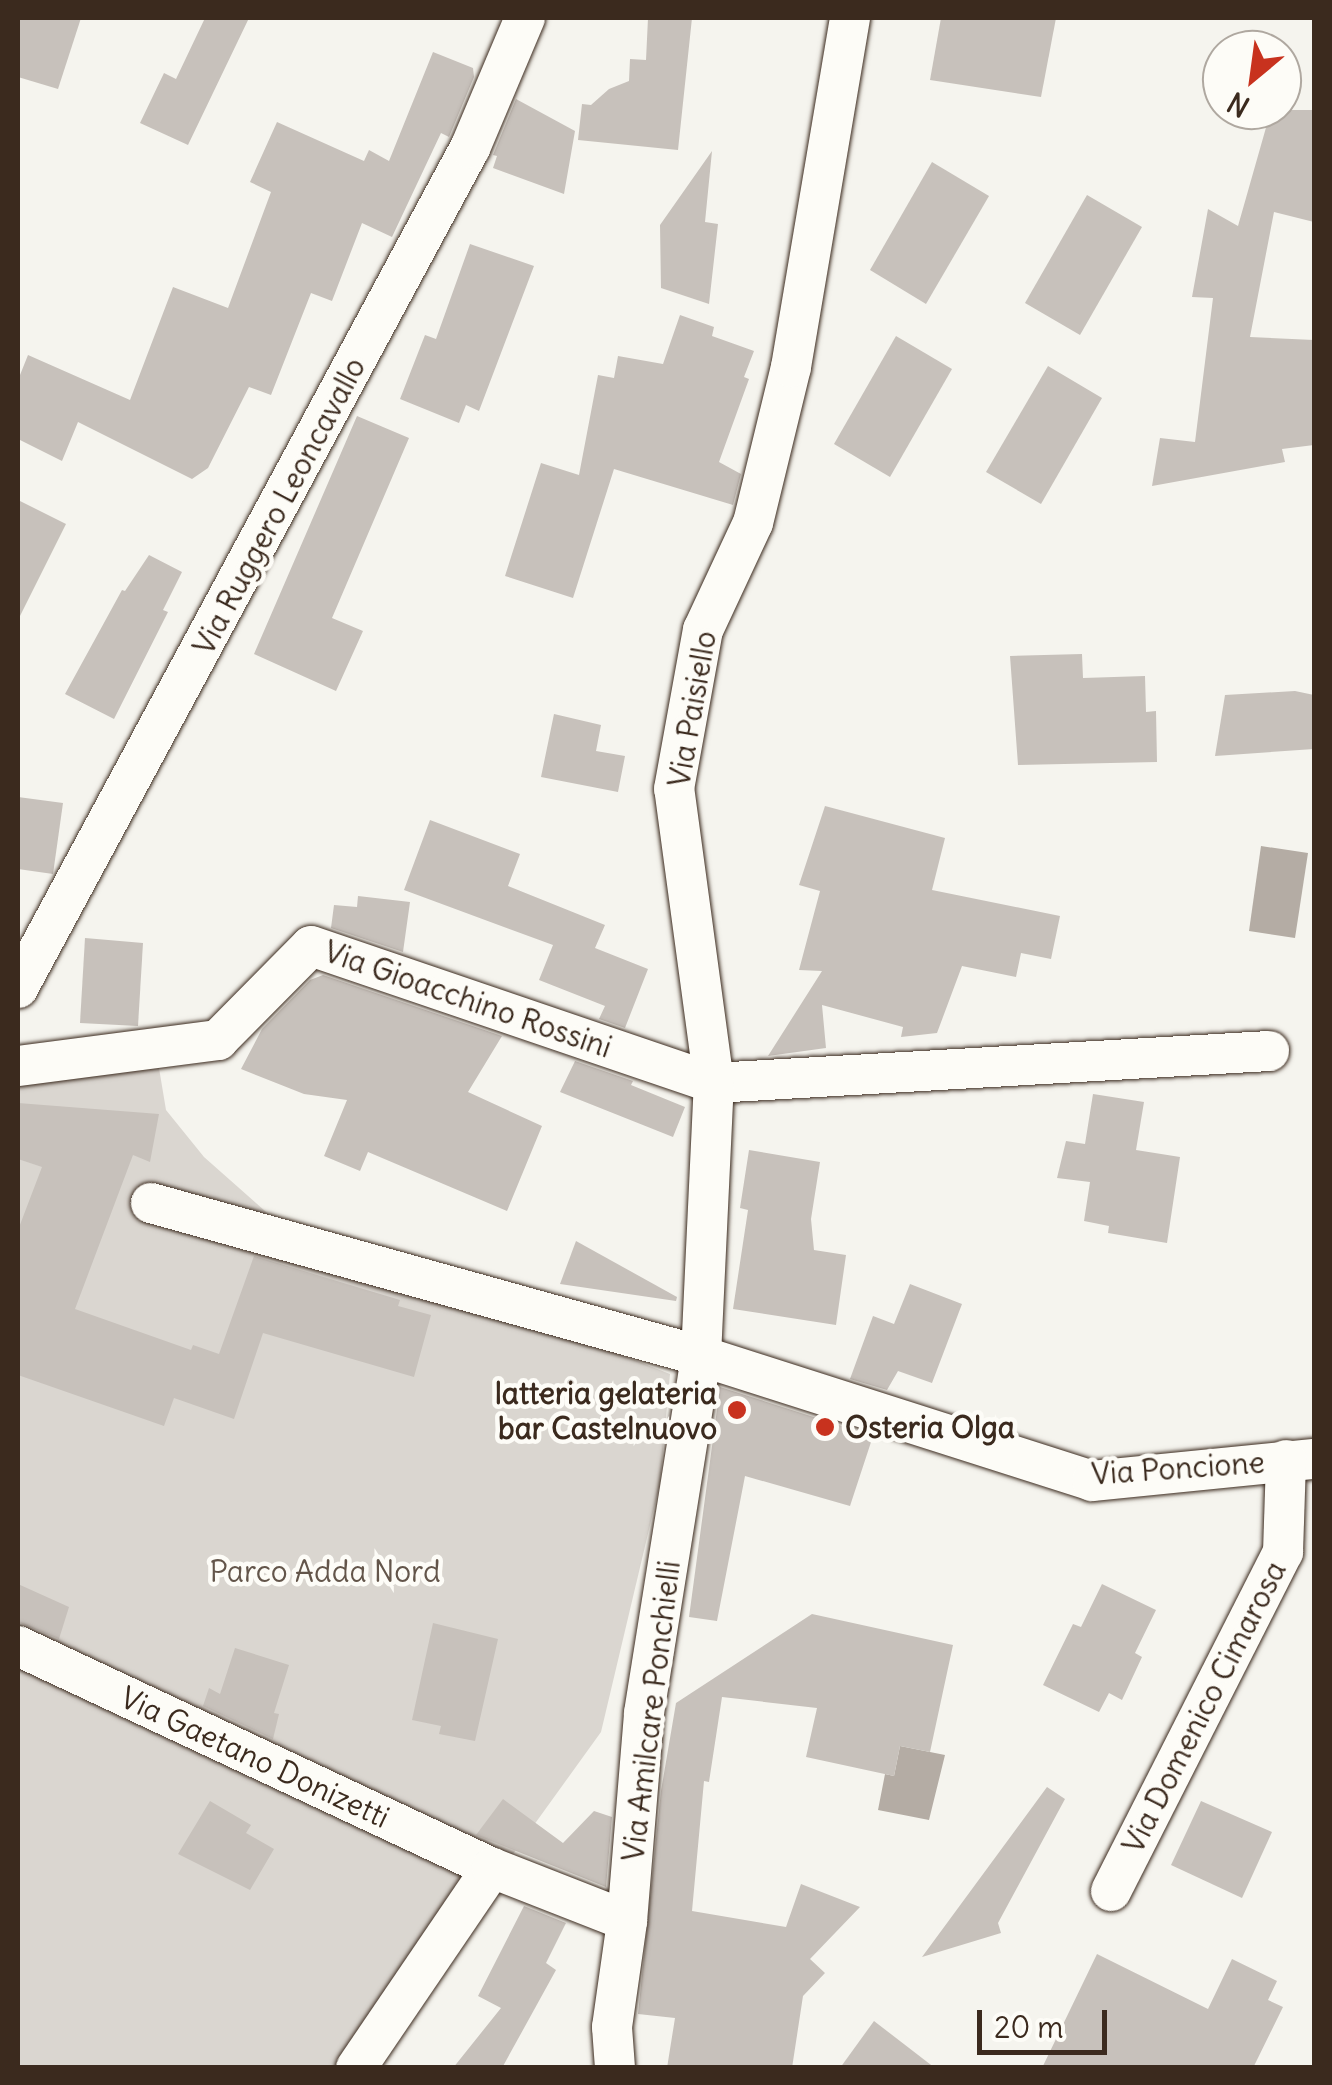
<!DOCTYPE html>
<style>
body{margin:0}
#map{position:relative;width:1332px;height:2085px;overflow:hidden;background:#f5f4ee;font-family:Delius,sans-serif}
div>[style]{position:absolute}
.green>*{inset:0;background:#dad6d0}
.water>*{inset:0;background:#b4aca4}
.building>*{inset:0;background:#c7c1bb}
.roads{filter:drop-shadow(0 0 2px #3b2a1e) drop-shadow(0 0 2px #3b2a1e)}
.street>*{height:40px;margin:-20px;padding:0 20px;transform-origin:20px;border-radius:20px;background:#fdfcf7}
.dots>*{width:28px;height:28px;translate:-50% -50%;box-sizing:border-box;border:5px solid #fdfcf7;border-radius:50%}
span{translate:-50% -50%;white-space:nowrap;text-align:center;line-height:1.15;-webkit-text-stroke:9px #fdfcf7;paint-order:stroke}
.street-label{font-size:30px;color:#3b2a1e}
.poi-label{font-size:30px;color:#3b2a1e;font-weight:700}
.right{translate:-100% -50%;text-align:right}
.left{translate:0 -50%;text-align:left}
.park-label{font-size:30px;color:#63554a}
.frame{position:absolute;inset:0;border:20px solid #3b2a1e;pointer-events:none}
.north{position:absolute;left:1202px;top:30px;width:100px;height:100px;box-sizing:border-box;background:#fdfcf7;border:2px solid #afa8a0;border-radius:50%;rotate:209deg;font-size:28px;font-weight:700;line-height:40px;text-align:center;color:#3b2a1e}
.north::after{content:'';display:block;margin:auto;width:35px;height:45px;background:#c8321e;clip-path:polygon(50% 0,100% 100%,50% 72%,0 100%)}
.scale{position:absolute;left:977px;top:2010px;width:130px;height:45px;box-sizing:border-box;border:5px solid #3b2a1e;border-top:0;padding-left:12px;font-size:30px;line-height:35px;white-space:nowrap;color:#3b2a1e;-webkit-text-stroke:8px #fdfcf7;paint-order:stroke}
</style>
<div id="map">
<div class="green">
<i style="clip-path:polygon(159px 1068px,166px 1110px,204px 1157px,274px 1219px,670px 1374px,660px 1483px,601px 1732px,472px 1911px,345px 2067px,18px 2067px,18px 1077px,77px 1069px)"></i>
</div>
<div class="water">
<i style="clip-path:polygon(1261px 846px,1308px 853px,1295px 938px,1249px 931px)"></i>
<i style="clip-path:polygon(900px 1746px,945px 1755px,929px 1820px,878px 1810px,885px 1774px,894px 1776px)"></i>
</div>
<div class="building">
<i style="clip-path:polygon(18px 18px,81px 18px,58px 89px,18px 77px)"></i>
<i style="clip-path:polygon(205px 18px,249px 18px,188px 145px,140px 123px,164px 73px,176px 79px)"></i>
<i style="clip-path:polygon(648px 18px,692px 18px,678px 150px,578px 140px,582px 104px,591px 105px,609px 89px,629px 81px,630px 59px,646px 60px)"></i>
<i style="clip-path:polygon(941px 18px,1056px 18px,1041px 97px,930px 80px)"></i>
<i style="clip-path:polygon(433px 52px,473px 68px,474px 77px,449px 137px,441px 133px,392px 237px,362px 223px,332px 301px,311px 293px,271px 395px,249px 387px,208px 468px,192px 479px,78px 422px,62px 461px,18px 439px,18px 380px,28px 355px,130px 400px,173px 287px,228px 308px,271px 192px,250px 182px,277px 122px,364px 161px,369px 150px,389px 161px)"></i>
<i style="clip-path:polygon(516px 99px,575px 131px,564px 194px,493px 168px,497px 156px,493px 155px)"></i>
<i style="clip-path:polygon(1271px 110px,1314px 110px,1314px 222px,1274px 212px,1250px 337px,1314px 340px,1314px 445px,1282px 449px,1285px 462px,1152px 486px,1160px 438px,1195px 442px,1213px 298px,1192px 297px,1208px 209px,1238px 226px)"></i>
<i style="clip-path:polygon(712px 151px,705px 222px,718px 224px,709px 304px,661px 288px,660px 225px)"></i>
<i style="clip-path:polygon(932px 162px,989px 196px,926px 304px,870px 270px)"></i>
<i style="clip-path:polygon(1087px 195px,1142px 227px,1080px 335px,1025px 303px)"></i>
<i style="clip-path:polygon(470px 244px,534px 266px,479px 411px,466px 405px,459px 423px,400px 399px,425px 335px,436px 339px)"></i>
<i style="clip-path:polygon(680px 315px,714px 327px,712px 336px,754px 351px,744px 377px,749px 379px,719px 462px,741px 474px,733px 505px,614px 469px,573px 598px,505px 576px,541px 463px,579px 475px,598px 375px,614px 378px,618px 356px,663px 364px)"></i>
<i style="clip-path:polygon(896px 336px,952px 369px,890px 477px,834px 444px)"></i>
<i style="clip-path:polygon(1048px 366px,1102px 398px,1041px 504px,986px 472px)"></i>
<i style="clip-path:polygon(357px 416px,409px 438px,332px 618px,363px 631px,336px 691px,254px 654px)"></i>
<i style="clip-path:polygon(18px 500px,66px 524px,18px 620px)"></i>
<i style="clip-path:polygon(149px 555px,182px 572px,163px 610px,168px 612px,114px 719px,65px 694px,122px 590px,125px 591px)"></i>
<i style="clip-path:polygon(1082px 654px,1083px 678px,1145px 676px,1146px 712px,1156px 711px,1157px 762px,1018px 765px,1010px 656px)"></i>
<i style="clip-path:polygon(1295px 691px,1314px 695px,1314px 749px,1215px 756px,1225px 695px)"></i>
<i style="clip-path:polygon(554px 714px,601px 725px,596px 751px,625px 756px,618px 792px,541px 777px)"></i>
<i style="clip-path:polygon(18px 797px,63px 803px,53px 874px,18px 869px)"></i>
<i style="clip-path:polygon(825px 806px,945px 838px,932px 890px,1060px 916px,1051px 959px,1021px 953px,1016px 977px,962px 966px,937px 1033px,901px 1037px,903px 1027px,822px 1005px,826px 1048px,768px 1056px,822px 971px,799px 970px,820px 891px,799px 885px)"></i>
<i style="clip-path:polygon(430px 820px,520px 854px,508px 886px,605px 925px,595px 948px,648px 969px,625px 1028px,599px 1019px,605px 1006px,539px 980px,553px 945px,404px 890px)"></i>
<i style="clip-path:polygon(358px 896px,410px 902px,403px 952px,331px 928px,334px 905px,357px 907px)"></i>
<i style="clip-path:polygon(85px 938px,143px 943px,138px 1026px,80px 1023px)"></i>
<i style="clip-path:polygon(323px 975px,502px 1036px,468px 1092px,542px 1126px,507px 1211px,368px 1152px,360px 1171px,324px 1156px,347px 1100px,304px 1094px,241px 1069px,262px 1029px,310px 980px)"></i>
<i style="clip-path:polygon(575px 1061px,633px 1081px,631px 1085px,685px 1107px,673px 1137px,560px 1092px)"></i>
<i style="clip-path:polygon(1093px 1094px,1144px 1102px,1136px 1150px,1180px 1157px,1167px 1243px,1108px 1233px,1109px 1226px,1084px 1221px,1090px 1182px,1057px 1178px,1066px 1141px,1085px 1144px)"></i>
<i style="clip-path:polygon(18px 1103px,159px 1114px,150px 1162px,133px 1155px,75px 1309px,191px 1350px,193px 1345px,219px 1354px,254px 1256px,400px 1300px,398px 1306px,431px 1315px,414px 1377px,263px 1333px,234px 1419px,174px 1398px,164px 1426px,18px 1375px,18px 1230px,42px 1167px,18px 1159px)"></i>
<i style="clip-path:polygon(749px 1150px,820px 1162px,811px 1219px,814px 1250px,846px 1255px,836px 1325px,733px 1309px,748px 1210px,740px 1208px)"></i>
<i style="clip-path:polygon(576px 1241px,677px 1297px,676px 1301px,560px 1284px)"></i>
<i style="clip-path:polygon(910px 1284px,962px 1304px,932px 1383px,898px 1371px,887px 1390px,850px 1379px,873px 1316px,894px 1324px)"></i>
<i style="clip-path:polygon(720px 1387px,873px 1436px,850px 1506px,745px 1476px,717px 1621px,689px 1617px)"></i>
<i style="clip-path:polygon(18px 1584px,69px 1607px,59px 1639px,18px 1622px)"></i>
<i style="clip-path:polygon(1102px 1584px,1156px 1610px,1135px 1653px,1142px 1657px,1122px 1700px,1109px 1693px,1099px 1712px,1043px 1685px,1073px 1624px,1081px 1627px)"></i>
<i style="clip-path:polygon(812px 1614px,953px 1645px,930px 1752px,900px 1746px,894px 1776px,806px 1757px,817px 1708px,722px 1697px,709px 1782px,704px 1781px,692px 1911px,786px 1927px,801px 1884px,860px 1907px,810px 1959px,825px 1973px,803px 1996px,792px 2068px,667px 2068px,675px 2018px,638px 2014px,661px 1791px,676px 1703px)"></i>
<i style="clip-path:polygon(433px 1623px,498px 1639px,475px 1741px,439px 1734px,441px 1726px,412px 1720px)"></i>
<i style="clip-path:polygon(235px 1648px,289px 1665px,274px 1713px,279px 1714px,273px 1739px,203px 1706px,209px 1688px,220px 1694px)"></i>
<i style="clip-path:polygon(1047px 1787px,1065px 1799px,998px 1923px,1001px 1933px,922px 1957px)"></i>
<i style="clip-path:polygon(503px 1799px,563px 1843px,594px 1811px,612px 1817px,606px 1887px,476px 1835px)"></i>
<i style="clip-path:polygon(210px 1801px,251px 1825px,246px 1833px,274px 1849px,250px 1890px,178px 1854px)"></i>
<i style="clip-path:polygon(1201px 1801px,1272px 1832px,1242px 1898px,1171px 1865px)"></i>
<i style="clip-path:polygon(524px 1906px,566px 1923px,546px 1963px,556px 1970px,502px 2068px,453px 2068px,501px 2008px,478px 1996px)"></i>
<i style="clip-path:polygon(1097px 1954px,1208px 2009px,1232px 1959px,1277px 1981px,1268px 2000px,1283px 2007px,1253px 2068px,1042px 2068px)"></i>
<i style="clip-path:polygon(874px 2021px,935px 2068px,840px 2068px)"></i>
</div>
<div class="roads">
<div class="street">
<i style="left:18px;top:988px;width:954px;rotate:-61.72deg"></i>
<i style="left:470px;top:148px;width:141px;rotate:-67.1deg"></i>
<i style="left:18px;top:1066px;width:202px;rotate:-7.4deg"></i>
<i style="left:218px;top:1040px;width:132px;rotate:-45.3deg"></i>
<i style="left:311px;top:946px;width:426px;rotate:18.8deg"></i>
<i style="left:714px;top:1083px;width:556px;rotate:-3.3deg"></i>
<i style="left:151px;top:1203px;width:571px;rotate:15.55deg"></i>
<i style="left:701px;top:1356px;width:410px;rotate:17.7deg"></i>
<i style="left:1092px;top:1481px;width:223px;rotate:-5.7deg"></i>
<i style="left:18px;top:1646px;width:523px;rotate:25.1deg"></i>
<i style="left:1111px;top:1891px;width:380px;rotate:-63.1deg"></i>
<i style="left:1283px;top:1552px;width:92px;rotate:-88.1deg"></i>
<i style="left:356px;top:2068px;width:242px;rotate:-55.8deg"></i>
<i style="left:492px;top:1868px;width:145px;rotate:21.4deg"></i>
<i style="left:615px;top:2068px;width:41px;rotate:-94.2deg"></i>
<i style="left:612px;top:2027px;width:107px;rotate:-81.9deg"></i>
<i style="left:627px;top:1921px;width:209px;rotate:-85.3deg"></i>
<i style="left:644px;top:1713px;width:362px;rotate:-80.9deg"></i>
<i style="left:701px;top:1356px;width:273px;rotate:-87.3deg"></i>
<i style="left:714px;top:1083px;width:297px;rotate:-97.7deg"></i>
<i style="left:674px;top:789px;width:162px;rotate:-79.7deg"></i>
<i style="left:703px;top:630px;width:118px;rotate:-65deg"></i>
<i style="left:753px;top:523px;width:161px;rotate:-76.3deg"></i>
<i style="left:791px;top:367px;width:354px;rotate:-80.4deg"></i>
</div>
</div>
<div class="dots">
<i style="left:737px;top:1410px;background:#c8321e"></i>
<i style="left:825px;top:1427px;background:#c8321e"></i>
</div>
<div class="street-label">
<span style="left:279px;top:506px;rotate:-62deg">Via Ruggero Leoncavallo</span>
<span style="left:692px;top:709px;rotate:-80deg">Via Paisiello</span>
<span style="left:468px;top:999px;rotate:19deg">Via Gioacchino Rossini</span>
<span style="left:1178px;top:1468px;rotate:-4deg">Via Poncione</span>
<span style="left:1204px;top:1707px;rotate:-63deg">Via Domenico Cimarosa</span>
<span style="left:651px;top:1711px;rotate:-83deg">Via Amilcare Ponchielli</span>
<span style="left:255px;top:1757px;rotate:25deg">Via Gaetano Donizetti</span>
</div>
<div class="poi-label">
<span class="right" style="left:717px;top:1410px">latteria gelateria<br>bar Castelnuovo</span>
<span class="left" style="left:845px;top:1427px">Osteria Olga</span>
</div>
<div class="park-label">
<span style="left:325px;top:1571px">Parco Adda Nord</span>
</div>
<div class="frame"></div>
<div class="north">N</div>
<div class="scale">20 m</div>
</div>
